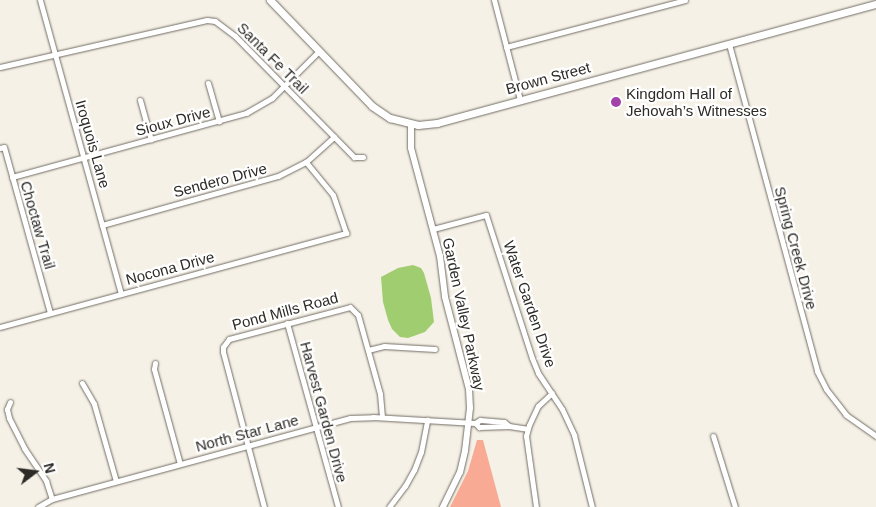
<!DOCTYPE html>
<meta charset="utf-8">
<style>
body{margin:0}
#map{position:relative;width:876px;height:507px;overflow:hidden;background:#f6f1e7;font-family:Arial,sans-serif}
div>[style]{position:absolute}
.green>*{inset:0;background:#f8aa95}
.water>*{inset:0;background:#a1cd71}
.roads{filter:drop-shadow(0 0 1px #716d64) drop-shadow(0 0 1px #716d64)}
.minor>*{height:5px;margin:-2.5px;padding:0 2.5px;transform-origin:2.5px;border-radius:2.5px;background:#fff}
.tertiary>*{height:6px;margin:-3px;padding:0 3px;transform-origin:3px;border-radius:3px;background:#fff}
.secondary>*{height:7px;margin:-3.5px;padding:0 3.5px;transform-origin:3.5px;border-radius:3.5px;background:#fff}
.dots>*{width:14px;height:14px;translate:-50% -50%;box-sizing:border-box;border:2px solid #fff;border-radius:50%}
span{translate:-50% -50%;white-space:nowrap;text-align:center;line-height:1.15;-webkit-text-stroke:4.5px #fff;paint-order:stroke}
.street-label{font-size:15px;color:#2d2b27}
.poi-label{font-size:15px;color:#2d2b27}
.left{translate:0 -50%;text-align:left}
.north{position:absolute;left:10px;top:447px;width:50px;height:50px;-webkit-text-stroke:4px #fff;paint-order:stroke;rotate:75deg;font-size:14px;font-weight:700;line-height:20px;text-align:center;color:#2d2b27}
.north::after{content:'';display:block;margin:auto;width:18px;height:22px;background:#2d2b27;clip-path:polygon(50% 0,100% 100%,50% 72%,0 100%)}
</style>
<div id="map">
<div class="green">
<i style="clip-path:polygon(477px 440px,483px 440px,501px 507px,450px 507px,468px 471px)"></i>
</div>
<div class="water">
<i style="clip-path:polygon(413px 265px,421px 268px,424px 273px,431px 298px,434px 322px,425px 332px,408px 338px,400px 337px,392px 329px,388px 320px,383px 302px,381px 277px,398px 268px)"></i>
</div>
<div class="roads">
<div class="minor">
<i style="left:40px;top:0;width:305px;rotate:74.6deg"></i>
<i style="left:494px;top:0;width:103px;rotate:75.4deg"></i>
<i style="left:729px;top:44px;width:339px;rotate:74.9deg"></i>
<i style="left:817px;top:371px;width:20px;rotate:63deg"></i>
<i style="left:826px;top:389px;width:33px;rotate:52deg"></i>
<i style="left:846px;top:415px;width:37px;rotate:35deg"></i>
<i style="left:506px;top:47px;width:185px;rotate:-14.7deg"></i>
<i style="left:0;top:67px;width:212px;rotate:-12.8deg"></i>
<i style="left:207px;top:20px;width:8px;rotate:7deg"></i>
<i style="left:215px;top:21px;width:25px;rotate:37deg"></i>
<i style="left:235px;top:36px;width:170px;rotate:45.5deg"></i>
<i style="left:354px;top:157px;width:9px"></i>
<i style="left:208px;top:83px;width:40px;rotate:74deg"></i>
<i style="left:140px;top:100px;width:41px;rotate:74.6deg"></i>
<i style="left:0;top:148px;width:4px;rotate:-14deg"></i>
<i style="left:4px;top:147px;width:172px;rotate:74.5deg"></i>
<i style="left:12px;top:177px;width:243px;rotate:-15.3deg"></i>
<i style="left:246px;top:113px;width:30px;rotate:-30deg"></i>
<i style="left:272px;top:98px;width:66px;rotate:-45deg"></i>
<i style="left:102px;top:225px;width:183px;rotate:-15.6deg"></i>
<i style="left:278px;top:176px;width:31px;rotate:-27deg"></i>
<i style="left:306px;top:162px;width:38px;rotate:-42deg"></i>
<i style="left:433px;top:229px;width:55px;rotate:-14.8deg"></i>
<i style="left:486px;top:215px;width:150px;rotate:72.2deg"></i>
<i style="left:532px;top:358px;width:16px;rotate:68deg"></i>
<i style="left:538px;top:373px;width:43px;rotate:56.3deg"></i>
<i style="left:562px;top:409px;width:29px;rotate:65deg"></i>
<i style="left:574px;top:435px;width:74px;rotate:76deg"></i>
<i style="left:287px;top:323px;width:191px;rotate:74.5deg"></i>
<i style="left:0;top:327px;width:359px;rotate:-15.2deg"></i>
<i style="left:346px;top:233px;width:40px;rotate:-108.9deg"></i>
<i style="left:333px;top:195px;width:43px;rotate:-129.3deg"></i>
<i style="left:368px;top:350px;width:16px;rotate:-14deg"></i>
<i style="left:384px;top:346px;width:51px;rotate:3.4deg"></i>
<i style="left:155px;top:363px;width:6px;rotate:99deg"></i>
<i style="left:154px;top:369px;width:98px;rotate:74.7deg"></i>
<i style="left:82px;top:383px;width:24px;rotate:60deg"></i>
<i style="left:94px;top:404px;width:80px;rotate:74.1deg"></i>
<i style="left:10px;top:402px;width:8px;rotate:113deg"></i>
<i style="left:7px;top:409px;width:9px;rotate:77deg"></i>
<i style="left:9px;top:418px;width:34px;rotate:63deg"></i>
<i style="left:24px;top:448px;width:40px;rotate:56deg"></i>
<i style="left:46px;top:481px;width:19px;rotate:72deg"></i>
<i style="left:509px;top:426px;width:18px;rotate:9deg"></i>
<i style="left:713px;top:436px;width:74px;rotate:72.8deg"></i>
<i style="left:38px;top:507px;width:16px;rotate:-30deg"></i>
<i style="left:52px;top:499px;width:309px;rotate:-15.2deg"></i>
<i style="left:350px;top:418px;width:23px;rotate:-2deg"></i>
<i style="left:373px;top:417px;width:102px;rotate:3.4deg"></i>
<i style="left:475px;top:423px;width:6px;rotate:45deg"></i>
<i style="left:479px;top:427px;width:30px;rotate:-2deg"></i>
<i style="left:509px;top:426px;width:6px;rotate:-141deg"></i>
<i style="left:504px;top:422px;width:24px;rotate:-175deg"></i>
<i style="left:480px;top:420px;width:6px;rotate:149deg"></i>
<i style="left:264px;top:507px;width:160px;rotate:-104.8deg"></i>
<i style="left:223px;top:352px;width:5px;rotate:-90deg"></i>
<i style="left:223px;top:347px;width:10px;rotate:-53deg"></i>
<i style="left:229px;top:339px;width:125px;rotate:-14.8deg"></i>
<i style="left:350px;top:307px;width:11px;rotate:45deg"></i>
<i style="left:358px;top:315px;width:82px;rotate:74.4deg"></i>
<i style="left:380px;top:394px;width:23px;rotate:85deg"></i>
<i style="left:389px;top:507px;width:26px;rotate:-53deg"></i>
<i style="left:405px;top:486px;width:18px;rotate:-61deg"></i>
<i style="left:414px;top:470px;width:19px;rotate:-69deg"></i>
<i style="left:421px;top:452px;width:33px;rotate:-79deg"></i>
<i style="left:536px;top:507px;width:72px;rotate:-98deg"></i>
<i style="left:526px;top:436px;width:11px;rotate:-75deg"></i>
<i style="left:529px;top:425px;width:21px;rotate:-65deg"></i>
<i style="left:538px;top:406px;width:19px;rotate:-43deg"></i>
</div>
<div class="tertiary">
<i style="left:411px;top:125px;width:23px;rotate:90deg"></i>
<i style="left:411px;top:148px;width:112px;rotate:75deg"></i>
<i style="left:440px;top:256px;width:41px;rotate:83deg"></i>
<i style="left:445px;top:297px;width:95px;rotate:75.4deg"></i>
<i style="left:469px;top:389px;width:19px;rotate:87deg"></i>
<i style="left:470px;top:408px;width:43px;rotate:96.6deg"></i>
<i style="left:465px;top:451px;width:22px;rotate:103deg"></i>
<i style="left:460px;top:472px;width:39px;rotate:116deg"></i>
</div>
<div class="secondary">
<i style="left:270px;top:0;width:147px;rotate:46.1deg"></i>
<i style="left:372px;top:106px;width:22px;rotate:34deg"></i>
<i style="left:390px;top:118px;width:29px;rotate:14deg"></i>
<i style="left:418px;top:125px;width:19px;rotate:-6deg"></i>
<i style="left:437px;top:123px;width:455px;rotate:-15.2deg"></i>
</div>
</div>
<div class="dots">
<i style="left:616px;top:102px;background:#a242aa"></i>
</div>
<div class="street-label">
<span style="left:273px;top:58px;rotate:45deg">Santa Fe Trail</span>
<span style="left:548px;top:78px;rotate:-15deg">Brown Street</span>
<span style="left:173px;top:121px;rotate:-15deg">Sioux Drive</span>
<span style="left:93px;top:144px;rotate:74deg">Iroquois Lane</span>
<span style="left:220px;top:180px;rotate:-15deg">Sendero Drive</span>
<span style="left:38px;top:225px;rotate:74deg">Choctaw Trail</span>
<span style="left:796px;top:248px;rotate:75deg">Spring Creek Drive</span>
<span style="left:170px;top:268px;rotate:-15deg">Nocona Drive</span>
<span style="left:530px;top:304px;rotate:71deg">Water Garden Drive</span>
<span style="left:285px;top:311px;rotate:-15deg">Pond Mills Road</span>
<span style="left:464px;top:314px;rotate:78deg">Garden Valley Parkway</span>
<span style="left:324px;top:412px;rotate:75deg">Harvest Garden Drive</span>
<span style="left:247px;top:433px;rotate:-15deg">North Star Lane</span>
</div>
<div class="poi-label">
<span class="left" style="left:626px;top:102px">Kingdom Hall of<br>Jehovah’s Witnesses</span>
</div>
<div class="north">N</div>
</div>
